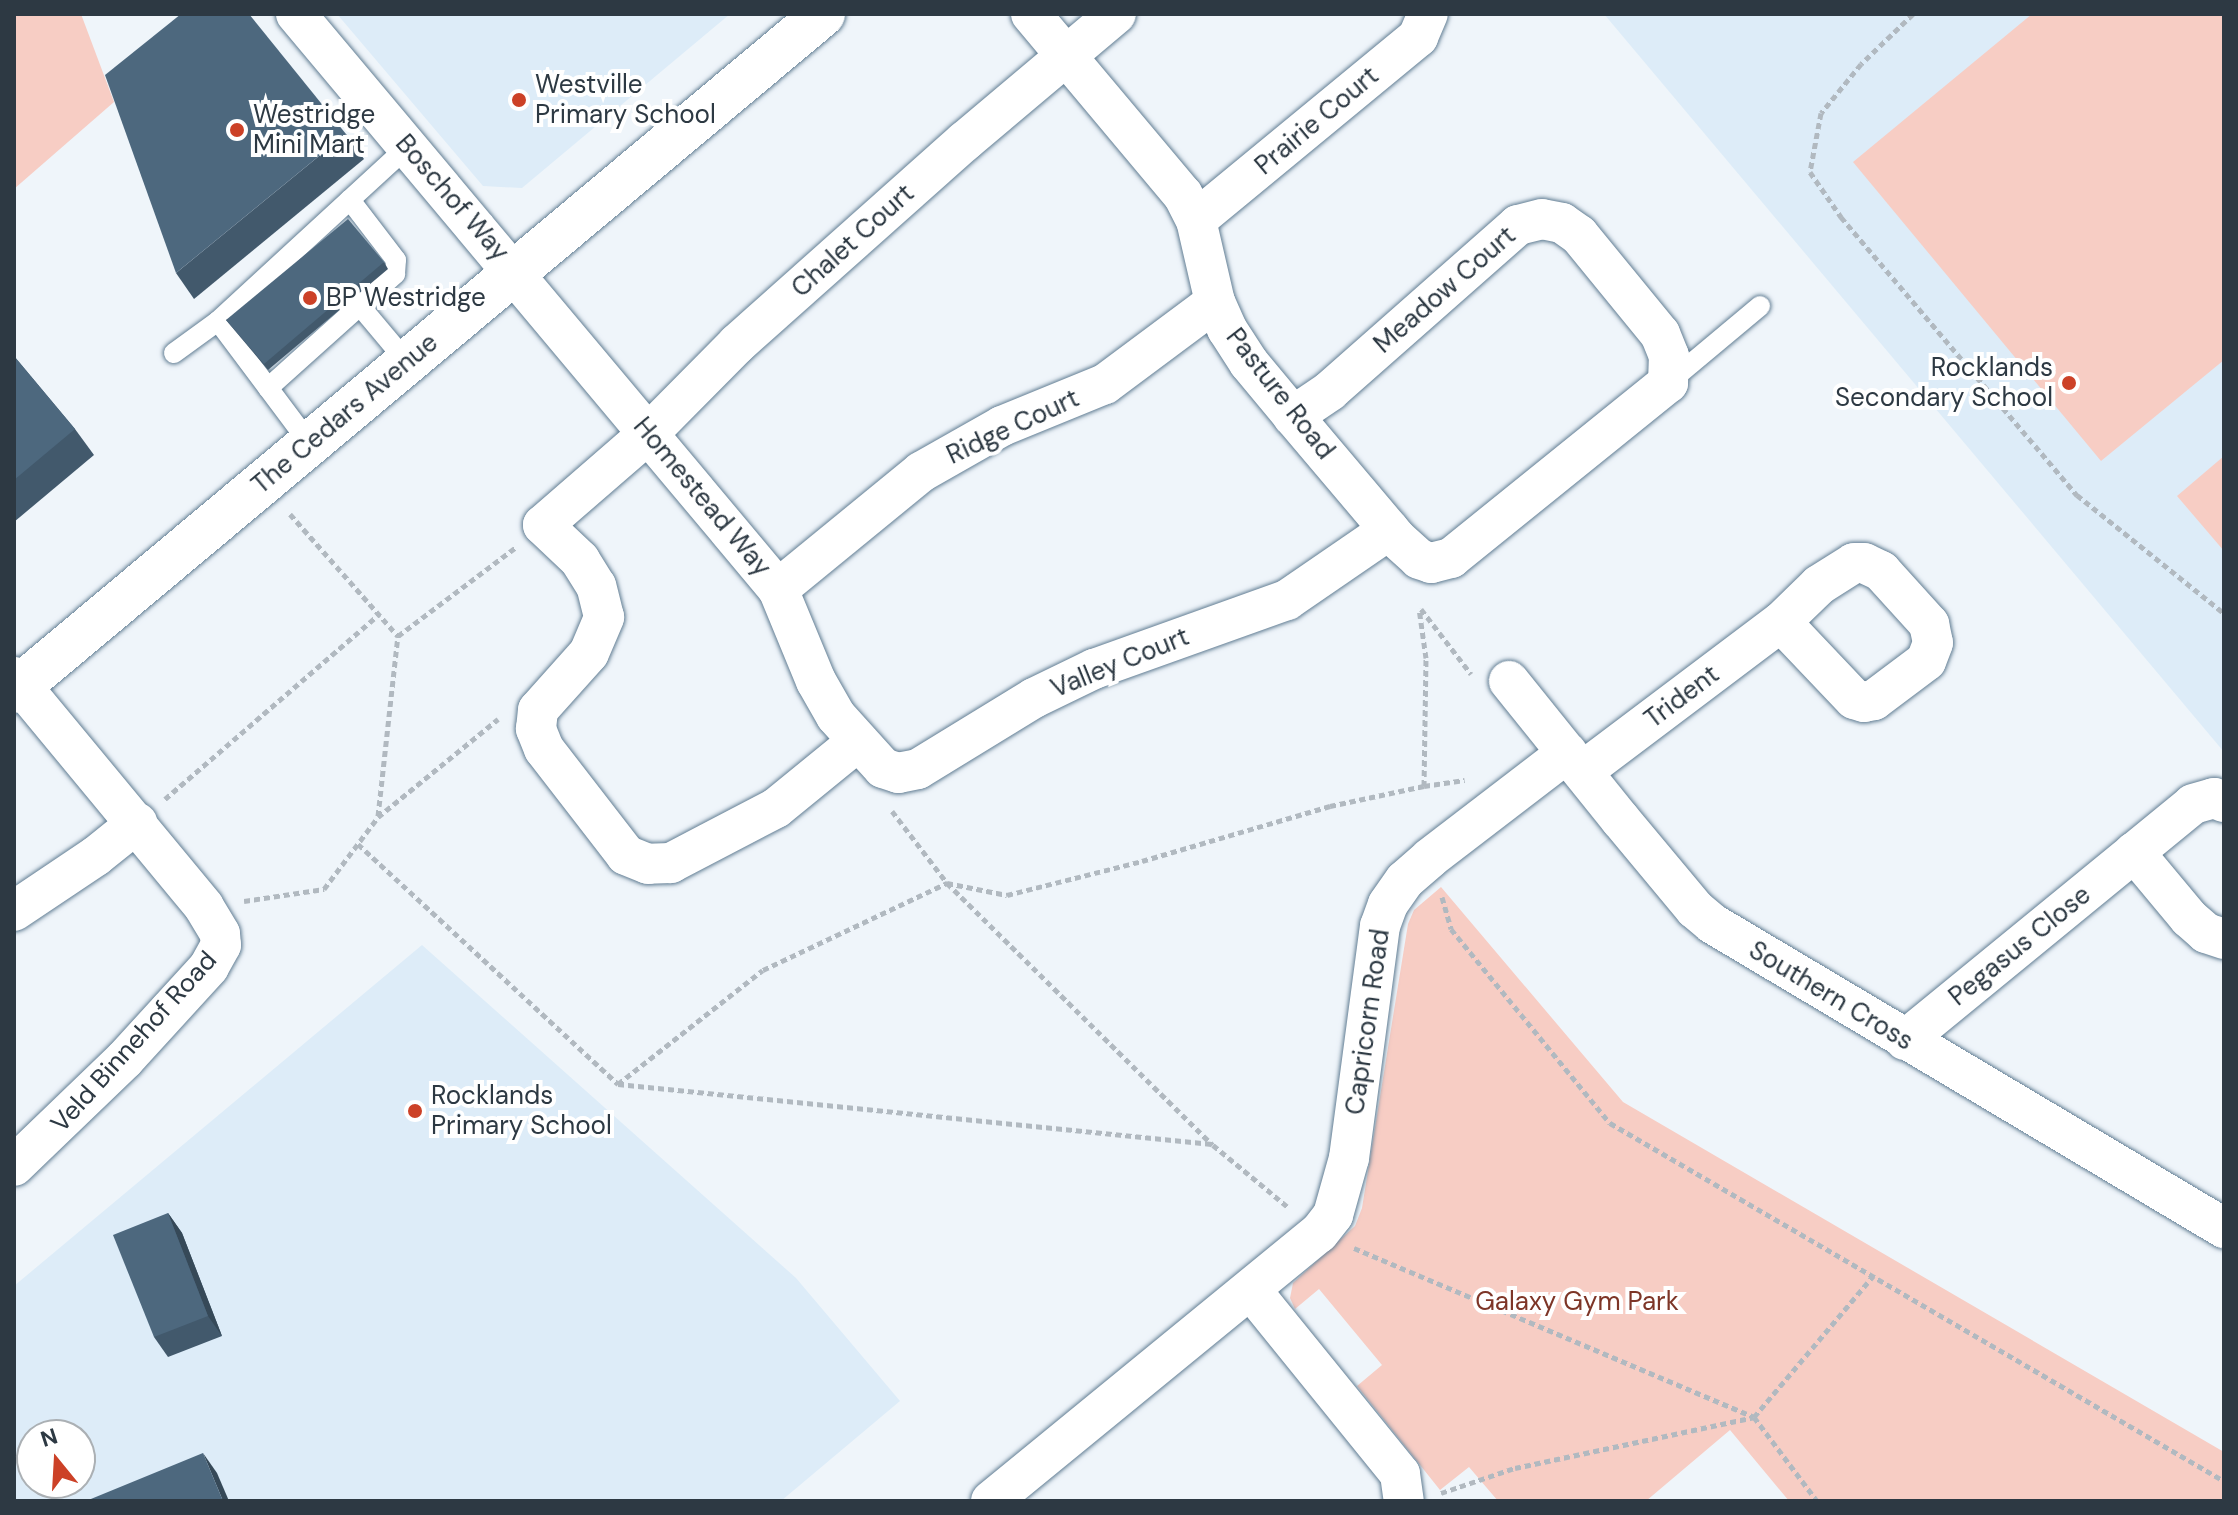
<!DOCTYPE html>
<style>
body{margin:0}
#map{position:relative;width:2238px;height:1515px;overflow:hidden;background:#eff5fa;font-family:"DM Sans",sans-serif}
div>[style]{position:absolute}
.built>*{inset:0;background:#ddecf8}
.green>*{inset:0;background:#f7cdc4}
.path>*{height:5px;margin-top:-2.5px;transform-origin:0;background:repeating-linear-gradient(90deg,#b1b9c0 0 6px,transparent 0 10px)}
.roads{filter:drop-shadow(0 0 2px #617d93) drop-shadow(0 0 2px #617d93)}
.service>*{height:20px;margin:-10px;padding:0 10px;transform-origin:10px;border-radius:10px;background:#fff}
.minor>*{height:40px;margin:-20px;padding:0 20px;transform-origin:20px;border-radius:20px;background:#fff}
.tertiary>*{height:44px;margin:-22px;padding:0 22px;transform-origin:22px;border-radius:22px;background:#fff}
.wall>*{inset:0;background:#42596c}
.shaded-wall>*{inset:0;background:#364958}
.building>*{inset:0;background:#4d687e}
.dots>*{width:22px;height:22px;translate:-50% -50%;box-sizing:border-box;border:4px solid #fff;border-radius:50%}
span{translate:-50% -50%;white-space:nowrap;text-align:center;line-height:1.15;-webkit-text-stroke:8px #fff;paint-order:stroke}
.poi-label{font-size:26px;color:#2d3943}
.left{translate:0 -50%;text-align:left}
.right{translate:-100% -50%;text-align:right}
.street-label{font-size:26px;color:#2d3943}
.park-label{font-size:26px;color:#7d3527}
.frame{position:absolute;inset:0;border:16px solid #2d3943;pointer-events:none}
.north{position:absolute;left:16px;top:1419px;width:80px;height:80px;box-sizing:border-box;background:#fff;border:2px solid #abb0b4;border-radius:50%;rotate:342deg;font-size:22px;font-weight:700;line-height:32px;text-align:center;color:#2d3943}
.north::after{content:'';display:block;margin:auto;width:28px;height:36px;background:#cc4127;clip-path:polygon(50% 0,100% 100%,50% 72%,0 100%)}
</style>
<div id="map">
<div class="built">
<i style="clip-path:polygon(337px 14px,730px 14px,522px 188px,483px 186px)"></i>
<i style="clip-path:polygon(1604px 14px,2224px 14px,2224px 752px)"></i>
<i style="clip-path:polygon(evenodd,422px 945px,796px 1278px,900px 1401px,781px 1501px,14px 1501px,14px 1286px,422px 945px,32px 1435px,80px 1435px,80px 1483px,32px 1483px,32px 1435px)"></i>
</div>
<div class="green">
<i style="clip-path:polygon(14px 14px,81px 14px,114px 102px,14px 189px)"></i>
<i style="clip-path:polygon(2032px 14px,2224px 14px,2224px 360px,2101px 461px,1853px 162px)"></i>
<i style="clip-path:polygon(2224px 456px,2224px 551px,2177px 496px)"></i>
<i style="clip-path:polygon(1441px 887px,1623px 1102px,2224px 1452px,2224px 1501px,1789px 1501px,1730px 1430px,1646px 1501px,1498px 1501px,1469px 1467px,1440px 1490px,1357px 1386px,1382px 1365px,1319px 1289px,1295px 1309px,1290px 1298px,1293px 1283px,1355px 1226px,1362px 1208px,1408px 924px,1414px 910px)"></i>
</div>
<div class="path">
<i style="left:1913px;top:14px;width:72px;rotate:136.1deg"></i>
<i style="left:1861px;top:64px;width:63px;rotate:129.2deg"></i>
<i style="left:1821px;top:113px;width:60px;rotate:100.6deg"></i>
<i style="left:1810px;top:172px;width:55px;rotate:55.4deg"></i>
<i style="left:1841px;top:217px;width:365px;rotate:49.7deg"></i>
<i style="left:2077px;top:495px;width:189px;rotate:38.8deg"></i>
<i style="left:290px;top:514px;width:163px;rotate:48.5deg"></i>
<i style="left:398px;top:636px;width:148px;rotate:-37deg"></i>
<i style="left:1421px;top:609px;width:82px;rotate:52.4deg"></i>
<i style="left:1424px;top:786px;width:41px;rotate:-8.3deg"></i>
<i style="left:165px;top:799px;width:283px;rotate:-40.8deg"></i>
<i style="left:892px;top:811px;width:91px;rotate:52.6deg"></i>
<i style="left:947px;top:883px;width:373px;rotate:44.6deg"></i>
<i style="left:1213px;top:1145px;width:97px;rotate:39.6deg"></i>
<i style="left:378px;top:816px;width:181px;rotate:-83.7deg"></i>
<i style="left:358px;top:844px;width:354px;rotate:42.7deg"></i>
<i style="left:618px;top:1084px;width:597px;rotate:5.77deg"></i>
<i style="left:1442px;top:897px;width:33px;rotate:74deg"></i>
<i style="left:1451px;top:929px;width:251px;rotate:50.7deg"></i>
<i style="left:1610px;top:1123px;width:711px;rotate:30.24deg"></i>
<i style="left:244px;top:901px;width:81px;rotate:-8.5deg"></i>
<i style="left:324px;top:889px;width:90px;rotate:-53.1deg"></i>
<i style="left:378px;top:817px;width:155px;rotate:-39.2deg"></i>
<i style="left:618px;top:1084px;width:184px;rotate:-38.2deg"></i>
<i style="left:763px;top:970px;width:204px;rotate:-25.3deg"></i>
<i style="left:947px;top:883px;width:61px;rotate:11.3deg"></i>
<i style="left:1007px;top:895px;width:139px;rotate:-14.1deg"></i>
<i style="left:1142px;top:861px;width:196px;rotate:-16.3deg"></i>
<i style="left:1330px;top:806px;width:96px;rotate:-12deg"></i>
<i style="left:1424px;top:786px;width:128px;rotate:-89.1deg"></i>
<i style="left:1426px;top:658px;width:50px;rotate:-98deg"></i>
<i style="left:1354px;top:1248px;width:434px;rotate:22.9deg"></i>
<i style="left:1754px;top:1417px;width:185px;rotate:-49.8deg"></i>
<i style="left:1441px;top:1493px;width:78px;rotate:-18.7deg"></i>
<i style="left:1515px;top:1468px;width:244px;rotate:-12deg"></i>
<i style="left:1754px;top:1417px;width:105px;rotate:53.1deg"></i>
</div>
<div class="roads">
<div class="service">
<i style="left:360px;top:306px;width:73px;rotate:50deg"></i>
<i style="left:218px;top:321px;width:154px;rotate:53.2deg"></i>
<i style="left:174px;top:353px;width:54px;rotate:-36deg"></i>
<i style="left:218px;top:321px;width:257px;rotate:-42.6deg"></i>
<i style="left:1668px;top:383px;width:120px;rotate:-39.9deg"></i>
<i style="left:268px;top:388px;width:171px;rotate:-41.9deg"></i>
<i style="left:395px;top:274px;width:14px;rotate:-86deg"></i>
<i style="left:396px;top:260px;width:76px;rotate:-127.5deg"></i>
</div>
<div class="minor">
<i style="left:296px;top:14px;width:750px;rotate:50.03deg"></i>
<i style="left:778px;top:589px;width:100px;rotate:67.6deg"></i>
<i style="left:816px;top:681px;width:40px;rotate:60.3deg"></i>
<i style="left:836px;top:716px;width:70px;rotate:47.9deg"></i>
<i style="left:883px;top:768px;width:16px;rotate:18deg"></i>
<i style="left:898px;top:773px;width:20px;rotate:-11deg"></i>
<i style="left:918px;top:769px;width:136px;rotate:-31.5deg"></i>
<i style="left:1034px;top:698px;width:67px;rotate:-25.8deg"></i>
<i style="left:1094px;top:669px;width:205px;rotate:-19.7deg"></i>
<i style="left:1287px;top:600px;width:124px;rotate:-34.5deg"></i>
<i style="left:1031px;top:14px;width:236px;rotate:50deg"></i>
<i style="left:1183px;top:195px;width:28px;rotate:63deg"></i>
<i style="left:1196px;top:220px;width:84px;rotate:77deg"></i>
<i style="left:1215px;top:302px;width:30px;rotate:66deg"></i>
<i style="left:1227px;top:329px;width:40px;rotate:57.1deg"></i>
<i style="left:1249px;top:363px;width:69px;rotate:50.3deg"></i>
<i style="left:1293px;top:416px;width:160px;rotate:49.8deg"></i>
<i style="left:1396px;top:538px;width:31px;rotate:42deg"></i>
<i style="left:1419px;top:559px;width:13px;rotate:18deg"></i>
<i style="left:1431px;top:563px;width:21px;rotate:-14deg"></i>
<i style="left:1451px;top:558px;width:279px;rotate:-38.9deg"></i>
<i style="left:1668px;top:383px;width:27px;rotate:-88deg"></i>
<i style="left:1669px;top:356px;width:24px;rotate:-112deg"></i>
<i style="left:1660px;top:334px;width:128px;rotate:-129.3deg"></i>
<i style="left:1579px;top:235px;width:21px;rotate:-145deg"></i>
<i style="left:1562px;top:223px;width:20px;rotate:-169deg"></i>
<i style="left:1542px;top:219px;width:25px;rotate:166deg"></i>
<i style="left:1518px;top:225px;width:251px;rotate:138.6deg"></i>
<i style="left:1330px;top:391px;width:45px;rotate:146deg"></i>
<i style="left:1196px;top:220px;width:288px;rotate:-39.5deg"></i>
<i style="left:1418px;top:37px;width:25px;rotate:-67deg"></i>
<i style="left:778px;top:589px;width:185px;rotate:-39.3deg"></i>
<i style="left:921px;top:472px;width:93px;rotate:-29.6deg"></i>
<i style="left:1002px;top:426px;width:111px;rotate:-22.2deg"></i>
<i style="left:1105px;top:384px;width:137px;rotate:-36.7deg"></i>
<i style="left:14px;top:677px;width:298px;rotate:50.4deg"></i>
<i style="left:204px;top:907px;width:31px;rotate:59deg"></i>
<i style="left:220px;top:934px;width:11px;rotate:85deg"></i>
<i style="left:221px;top:945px;width:25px;rotate:119deg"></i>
<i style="left:209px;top:967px;width:125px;rotate:132.4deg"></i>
<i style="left:125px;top:1059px;width:154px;rotate:136.1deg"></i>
<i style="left:1509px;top:681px;width:177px;rotate:51.2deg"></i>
<i style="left:1620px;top:819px;width:117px;rotate:50.2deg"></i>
<i style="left:1695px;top:909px;width:23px;rotate:40deg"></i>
<i style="left:1713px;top:924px;width:595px;rotate:30.75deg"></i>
<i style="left:857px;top:742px;width:104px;rotate:140.8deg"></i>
<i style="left:776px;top:808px;width:119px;rotate:152.4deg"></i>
<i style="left:671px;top:863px;width:23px;rotate:178deg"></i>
<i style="left:648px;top:864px;width:24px;rotate:-158deg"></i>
<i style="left:626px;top:855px;width:134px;rotate:-127.7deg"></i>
<i style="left:544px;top:749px;width:22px;rotate:-112deg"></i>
<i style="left:536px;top:729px;width:19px;rotate:-84deg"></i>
<i style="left:538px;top:710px;width:76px;rotate:-48.2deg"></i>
<i style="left:589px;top:653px;width:39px;rotate:-67deg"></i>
<i style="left:604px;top:617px;width:32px;rotate:-104deg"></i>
<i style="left:596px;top:586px;width:31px;rotate:-122deg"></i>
<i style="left:580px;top:560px;width:51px;rotate:-136.6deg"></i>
<i style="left:543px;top:525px;width:139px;rotate:-40.9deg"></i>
<i style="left:648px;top:434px;width:127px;rotate:-45.3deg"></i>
<i style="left:737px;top:344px;width:305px;rotate:-41.7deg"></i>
<i style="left:965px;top:141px;width:197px;rotate:-40.1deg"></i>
<i style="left:1583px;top:771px;width:248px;rotate:-37deg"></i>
<i style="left:1781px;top:622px;width:53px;rotate:-44.2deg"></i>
<i style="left:1819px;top:585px;width:41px;rotate:-32.2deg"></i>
<i style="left:1854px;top:563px;width:10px"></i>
<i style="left:1864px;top:563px;width:19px;rotate:25deg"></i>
<i style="left:1881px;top:571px;width:72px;rotate:47.8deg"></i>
<i style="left:1929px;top:624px;width:19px;rotate:78deg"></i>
<i style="left:1933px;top:643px;width:19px;rotate:111deg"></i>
<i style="left:1926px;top:661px;width:65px;rotate:143.1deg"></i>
<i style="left:1874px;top:700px;width:10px;rotate:169deg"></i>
<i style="left:1864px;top:702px;width:10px;rotate:-163deg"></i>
<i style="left:1854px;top:699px;width:106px;rotate:-133.5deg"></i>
<i style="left:2134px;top:852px;width:86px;rotate:50.2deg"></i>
<i style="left:2189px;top:918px;width:23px;rotate:41deg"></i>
<i style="left:2206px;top:933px;width:19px;rotate:18deg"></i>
<i style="left:14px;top:911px;width:99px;rotate:-33.9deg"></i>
<i style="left:96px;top:856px;width:53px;rotate:-38.8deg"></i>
<i style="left:1905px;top:1040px;width:372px;rotate:-39.3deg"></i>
<i style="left:2193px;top:804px;width:22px;rotate:-16deg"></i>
<i style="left:2214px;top:798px;width:11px;rotate:22deg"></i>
<i style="left:1251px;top:1290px;width:237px;rotate:51deg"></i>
<i style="left:1400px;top:1474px;width:27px;rotate:82deg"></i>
<i style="left:991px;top:1501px;width:424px;rotate:-39.3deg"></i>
<i style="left:1319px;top:1233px;width:23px;rotate:-52deg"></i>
<i style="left:1333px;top:1215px;width:59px;rotate:-74.3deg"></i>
<i style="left:1349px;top:1158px;width:234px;rotate:-82.4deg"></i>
<i style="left:1380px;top:926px;width:23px;rotate:-70deg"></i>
<i style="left:1388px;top:904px;width:29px;rotate:-55deg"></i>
<i style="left:1405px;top:880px;width:33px;rotate:-41deg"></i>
<i style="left:1430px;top:858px;width:173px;rotate:-37.5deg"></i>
</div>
<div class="tertiary">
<i style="left:14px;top:691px;width:1055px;rotate:-39.92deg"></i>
</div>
</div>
<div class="wall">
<i style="clip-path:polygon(346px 134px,364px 159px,194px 299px,176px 273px)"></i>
<i style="clip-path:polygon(384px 262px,388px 269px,268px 370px,226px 320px)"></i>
<i style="clip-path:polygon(14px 356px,75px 429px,94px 455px,14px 522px)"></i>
<i style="clip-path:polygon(168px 1213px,182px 1233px,222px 1336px,168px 1357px,154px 1337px)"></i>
</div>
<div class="shaded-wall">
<i style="clip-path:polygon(168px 1213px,182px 1233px,222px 1336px,208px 1316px)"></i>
<i style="clip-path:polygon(203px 1453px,217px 1473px,229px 1501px,223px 1501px)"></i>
</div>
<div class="building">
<i style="clip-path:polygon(181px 14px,249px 14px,346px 134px,176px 273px,105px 75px)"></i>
<i style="clip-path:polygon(348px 219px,384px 262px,264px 364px,226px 320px)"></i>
<i style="clip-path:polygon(14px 356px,75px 429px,14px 480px)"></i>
<i style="clip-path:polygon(168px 1213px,208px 1316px,154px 1337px,113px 1235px)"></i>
<i style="clip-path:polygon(203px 1453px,223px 1501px,86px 1501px)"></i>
</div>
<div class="dots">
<i style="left:519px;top:100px;background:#cc4127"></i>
<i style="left:237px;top:130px;background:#cc4127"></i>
<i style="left:310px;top:298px;background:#cc4127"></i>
<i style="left:2069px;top:383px;background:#cc4127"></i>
<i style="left:415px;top:1111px;background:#cc4127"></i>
</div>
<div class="poi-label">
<span class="left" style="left:535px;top:100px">Westville<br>Primary School</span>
<span class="left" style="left:253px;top:130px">Westridge<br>Mini Mart</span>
<span class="left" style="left:326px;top:298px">BP Westridge</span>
<span class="right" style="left:2053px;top:383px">Rocklands<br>Secondary School</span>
<span class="left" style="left:431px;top:1111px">Rocklands<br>Primary School</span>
</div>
<div class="street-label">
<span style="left:1317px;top:121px;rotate:-40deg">Prairie Court</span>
<span style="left:452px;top:198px;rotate:49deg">Boschof Way</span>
<span style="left:853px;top:241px;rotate:-42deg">Chalet Court</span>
<span style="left:1445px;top:290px;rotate:-41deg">Meadow Court</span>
<span style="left:1280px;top:394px;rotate:52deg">Pasture Road</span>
<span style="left:345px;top:414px;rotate:-40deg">The Cedars Avenue</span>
<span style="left:1013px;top:427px;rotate:-25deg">Ridge Court</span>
<span style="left:702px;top:497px;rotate:50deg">Homestead Way</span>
<span style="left:1120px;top:663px;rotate:-22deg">Valley Court</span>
<span style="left:1682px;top:697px;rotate:-37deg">Trident</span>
<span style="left:2020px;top:946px;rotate:-39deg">Pegasus Close</span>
<span style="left:1831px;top:996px;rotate:31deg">Southern Cross</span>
<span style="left:1368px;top:1022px;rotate:-82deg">Capricorn Road</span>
<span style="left:134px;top:1042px;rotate:-48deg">Veld Binnehof Road</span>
</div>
<div class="park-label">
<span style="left:1577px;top:1302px">Galaxy Gym Park</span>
</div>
<div class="frame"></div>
<div class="north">N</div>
</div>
